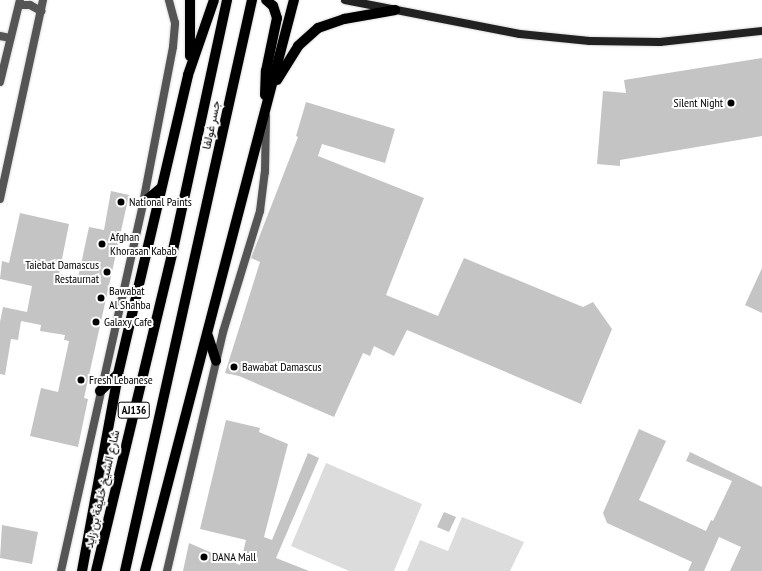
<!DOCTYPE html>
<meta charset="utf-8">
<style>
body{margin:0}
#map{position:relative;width:762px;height:571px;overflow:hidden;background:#fff;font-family:"PT Sans Narrow",Vazirmatn,sans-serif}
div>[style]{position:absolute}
.green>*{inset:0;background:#dcdcdc}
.building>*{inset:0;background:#c4c4c4}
.roads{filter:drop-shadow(0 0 1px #dbdbdb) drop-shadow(0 0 1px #dbdbdb)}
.minor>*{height:8px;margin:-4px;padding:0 4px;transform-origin:4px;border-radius:4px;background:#555}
.secondary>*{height:8px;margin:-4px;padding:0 4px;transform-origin:4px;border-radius:4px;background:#222}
.primary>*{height:10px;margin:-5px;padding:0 5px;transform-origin:5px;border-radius:5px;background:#000}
.dots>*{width:11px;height:11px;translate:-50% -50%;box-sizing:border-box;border:2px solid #fff;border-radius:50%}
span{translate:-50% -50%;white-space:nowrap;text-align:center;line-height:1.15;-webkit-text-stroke:4px #fff;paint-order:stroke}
.shield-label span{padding:1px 3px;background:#fff;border:1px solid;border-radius:3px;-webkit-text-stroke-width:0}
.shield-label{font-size:11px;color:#000;font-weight:700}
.poi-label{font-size:12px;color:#000}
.right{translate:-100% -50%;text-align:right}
.left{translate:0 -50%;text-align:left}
.street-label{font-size:12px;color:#000}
</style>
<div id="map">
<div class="green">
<i style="clip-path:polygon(326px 463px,422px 504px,394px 571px,349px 571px,291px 546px)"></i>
<i style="clip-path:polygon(462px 517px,524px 542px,510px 571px,407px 571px,420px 540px,448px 551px)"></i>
</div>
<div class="building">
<i style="clip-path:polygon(762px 58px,762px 136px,620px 160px,620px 166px,597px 164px,603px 91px,626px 93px,624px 80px)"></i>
<i style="clip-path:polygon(306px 102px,395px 129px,385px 163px,322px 144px,318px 156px,424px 198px,386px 295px,438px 316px,464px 258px,583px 307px,593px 302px,612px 329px,581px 404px,407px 330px,394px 356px,374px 346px,370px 356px,363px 353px,334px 417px,239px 376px,225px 373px,260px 262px,251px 258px,298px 137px,296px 136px)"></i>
<i style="clip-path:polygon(111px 191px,129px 195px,84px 398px,88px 399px,78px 447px,30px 436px,41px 388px,58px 392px,69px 341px,64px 340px,65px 335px,40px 331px,41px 325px,21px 321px,18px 340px,11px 339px,5px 375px,0 374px,0 322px,3px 307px,27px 312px,32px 286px,0 279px,2px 261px,9px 263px,20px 213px,69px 224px,59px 274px,78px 278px,89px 227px,104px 230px)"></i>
<i style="clip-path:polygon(762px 268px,762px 313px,745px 305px)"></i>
<i style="clip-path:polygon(226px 420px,260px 428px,259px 432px,288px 444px,264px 537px,272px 540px,308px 453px,319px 458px,276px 558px,309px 571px,183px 571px,189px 543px,240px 565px,246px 540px,200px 529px)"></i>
<i style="clip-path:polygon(639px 429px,666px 441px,639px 500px,706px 531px,711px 520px,713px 521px,732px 481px,686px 461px,690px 452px,762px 487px,762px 571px,730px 571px,741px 547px,719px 537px,704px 571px,688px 571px,692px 562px,607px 523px,603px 513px)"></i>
<i style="clip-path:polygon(444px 512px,456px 517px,449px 532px,437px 527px)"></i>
<i style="clip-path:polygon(2px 525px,38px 532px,32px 564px,0 558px)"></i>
</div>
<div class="roads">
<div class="minor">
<i style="left:19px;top:5px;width:11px"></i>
<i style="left:30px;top:5px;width:13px;rotate:29deg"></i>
<i style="left:0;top:36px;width:10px;rotate:11deg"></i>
<i style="left:0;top:82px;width:84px;rotate:-76.3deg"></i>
<i style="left:0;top:199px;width:204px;rotate:-77.8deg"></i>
<i style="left:61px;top:571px;width:377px;rotate:-77.4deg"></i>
<i style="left:143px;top:203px;width:159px;rotate:-79.1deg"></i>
<i style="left:173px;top:47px;width:24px;rotate:-85deg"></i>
<i style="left:175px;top:23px;width:24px;rotate:-105deg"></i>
<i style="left:167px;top:571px;width:245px;rotate:-76.8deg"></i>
<i style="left:223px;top:332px;width:127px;rotate:-73deg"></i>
<i style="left:260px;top:211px;width:39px;rotate:-83deg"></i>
<i style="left:265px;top:172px;width:56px;rotate:-89deg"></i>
</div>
<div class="secondary">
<i style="left:345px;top:0;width:178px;rotate:11deg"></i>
<i style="left:520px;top:34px;width:70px;rotate:5.7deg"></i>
<i style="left:590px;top:41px;width:70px;rotate:0.8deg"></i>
<i style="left:660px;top:42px;width:103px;rotate:-6.2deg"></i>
</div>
<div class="primary">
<i style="left:190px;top:56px;width:56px;rotate:-90deg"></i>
<i style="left:277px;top:80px;width:40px;rotate:-58deg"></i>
<i style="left:298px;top:46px;width:27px;rotate:-42deg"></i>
<i style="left:318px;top:28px;width:28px;rotate:-19deg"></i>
<i style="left:344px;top:19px;width:52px;rotate:-10deg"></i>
<i style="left:265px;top:95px;width:24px;rotate:-88deg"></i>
<i style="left:266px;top:71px;width:54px;rotate:-78.3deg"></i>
<i style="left:277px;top:18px;width:13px;rotate:-108deg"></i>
<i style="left:273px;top:6px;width:9px;rotate:-139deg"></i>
<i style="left:143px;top:203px;width:23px;rotate:-40deg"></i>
<i style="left:208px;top:336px;width:26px;rotate:72deg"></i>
<i style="left:100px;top:391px;width:25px;rotate:-43deg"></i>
<i style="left:82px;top:571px;width:200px;rotate:-79.6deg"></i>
<i style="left:118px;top:374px;width:307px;rotate:-76.8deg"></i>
<i style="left:188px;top:75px;width:79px;rotate:-70.9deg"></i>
<i style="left:96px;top:571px;width:330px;rotate:-76.5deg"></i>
<i style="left:173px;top:250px;width:256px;rotate:-77.8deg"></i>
<i style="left:125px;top:571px;width:585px;rotate:-77.46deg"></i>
<i style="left:145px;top:571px;width:590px;rotate:-75.38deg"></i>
</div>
</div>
<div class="dots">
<i style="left:731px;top:103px;background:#000"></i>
<i style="left:121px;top:202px;background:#000"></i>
<i style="left:102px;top:244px;background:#000"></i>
<i style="left:107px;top:272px;background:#000"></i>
<i style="left:101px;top:298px;background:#000"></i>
<i style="left:96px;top:322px;background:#000"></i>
<i style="left:234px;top:367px;background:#000"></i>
<i style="left:81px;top:380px;background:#000"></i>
<i style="left:204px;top:557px;background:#000"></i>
</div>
<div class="shield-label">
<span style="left:134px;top:410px">AJ136</span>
</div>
<div class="poi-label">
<span class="right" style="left:723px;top:103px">Silent Night</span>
<span class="left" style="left:129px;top:202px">National Paints</span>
<span class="left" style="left:110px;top:244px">Afghan<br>Khorasan Kabab</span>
<span class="right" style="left:99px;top:272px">Taiebat Damascus<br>Restaurnat</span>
<span class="left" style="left:109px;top:298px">Bawabat<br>Al Shahba</span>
<span class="left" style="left:104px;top:322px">Galaxy Cafe</span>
<span class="left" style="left:242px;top:367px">Bawabat Damascus</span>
<span class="left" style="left:89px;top:380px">Fresh Lebanese</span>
<span class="left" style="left:212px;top:557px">DANA Mall</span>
</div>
<div class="street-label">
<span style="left:211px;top:125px;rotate:-78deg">جسر غولفا</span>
<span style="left:102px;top:489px;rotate:-77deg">شارع الشيخ خليفة بن زايد</span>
</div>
</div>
